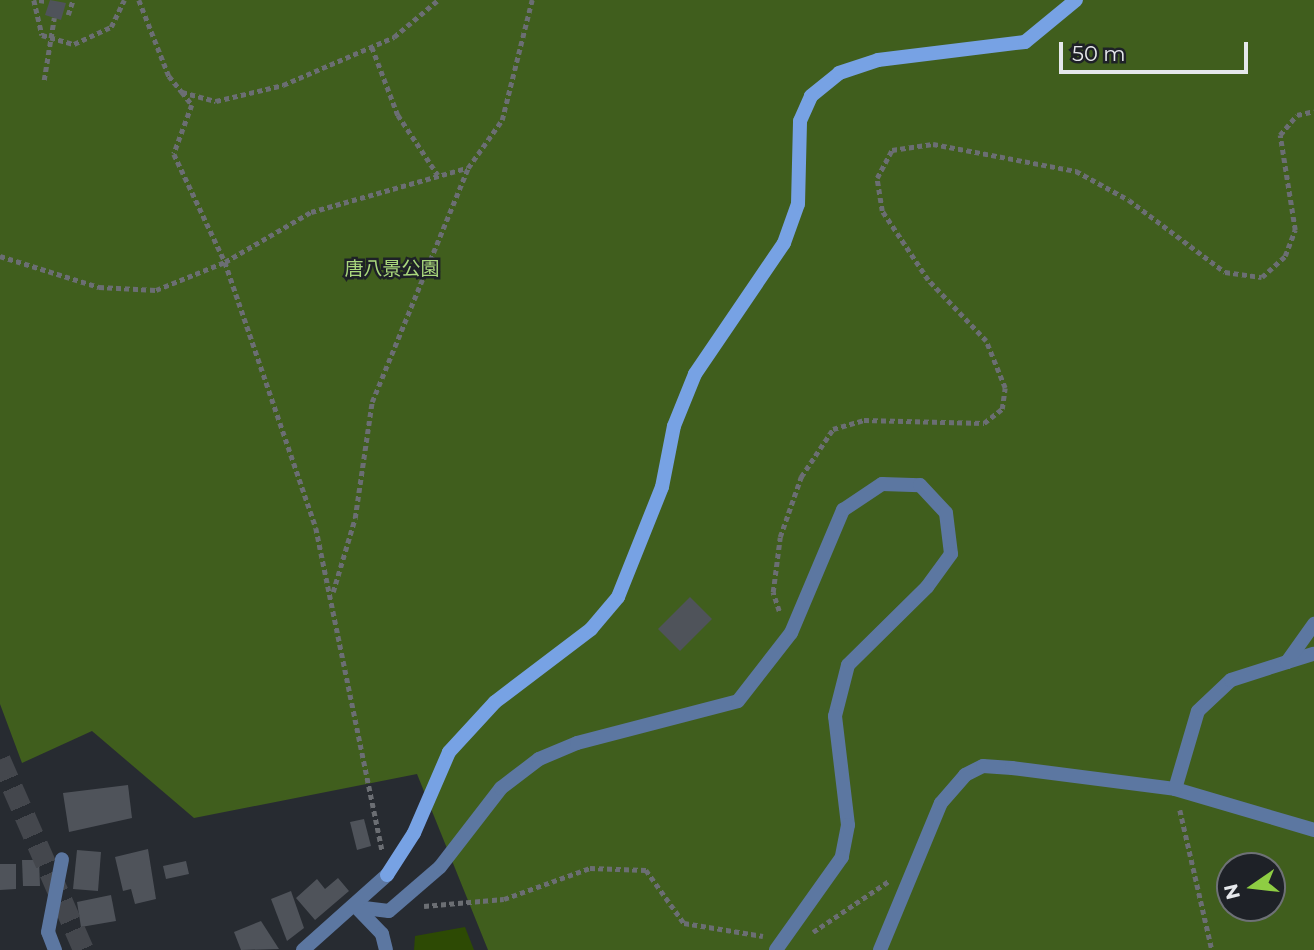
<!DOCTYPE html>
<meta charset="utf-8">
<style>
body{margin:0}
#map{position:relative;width:1314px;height:950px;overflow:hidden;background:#272b31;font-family:Montserrat,"Noto Sans JP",sans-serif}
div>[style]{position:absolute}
.green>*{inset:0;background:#2d4a04}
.forest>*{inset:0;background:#405e1d}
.building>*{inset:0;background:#4f535a}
.highway-tunnel>*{height:21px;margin-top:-10.5px;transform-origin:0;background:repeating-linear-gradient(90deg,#44474d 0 21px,transparent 0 31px)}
.path>*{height:4.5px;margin-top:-2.25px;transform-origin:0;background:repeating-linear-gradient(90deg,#6b6e73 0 5px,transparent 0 8.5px)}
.street>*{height:14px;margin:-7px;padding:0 7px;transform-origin:7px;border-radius:7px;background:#5c77a1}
.secondary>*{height:14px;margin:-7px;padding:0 7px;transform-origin:7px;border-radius:7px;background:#77a2e4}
span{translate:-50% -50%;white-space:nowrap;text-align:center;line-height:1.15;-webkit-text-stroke:5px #1e2127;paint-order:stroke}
.park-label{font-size:19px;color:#aad87d}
.north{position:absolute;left:1216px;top:852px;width:70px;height:70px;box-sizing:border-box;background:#1e2127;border:2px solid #6e7176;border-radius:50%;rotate:256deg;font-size:19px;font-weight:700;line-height:28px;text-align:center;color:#e6e8ec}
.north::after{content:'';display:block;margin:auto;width:24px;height:32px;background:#8ecd43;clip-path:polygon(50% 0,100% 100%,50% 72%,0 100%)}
.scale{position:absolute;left:1059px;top:42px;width:189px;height:32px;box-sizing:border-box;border:4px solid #e6e8ec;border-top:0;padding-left:9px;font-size:21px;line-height:24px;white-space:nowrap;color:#e6e8ec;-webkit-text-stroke:5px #1e2127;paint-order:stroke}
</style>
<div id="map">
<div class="green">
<i style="clip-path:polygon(465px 927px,474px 950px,414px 950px,415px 936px)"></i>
</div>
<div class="forest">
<i style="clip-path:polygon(evenodd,0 0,1314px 0,1314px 950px,488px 950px,417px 774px,194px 818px,92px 731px,22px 763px,0 704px,0 0,1230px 866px,1272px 866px,1272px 908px,1230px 908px,1230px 866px)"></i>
</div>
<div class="building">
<i style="clip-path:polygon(50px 0,66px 3px,61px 20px,45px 15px)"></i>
<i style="clip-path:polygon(690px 597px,712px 619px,680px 651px,658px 629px)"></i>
<i style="clip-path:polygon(128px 785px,132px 818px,69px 832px,63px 793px)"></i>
<i style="clip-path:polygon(364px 819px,371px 846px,357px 850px,350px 822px)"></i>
<i style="clip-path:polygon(148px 849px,156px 899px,135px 904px,131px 889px,123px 891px,115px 857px)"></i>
<i style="clip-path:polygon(77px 850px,101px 852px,98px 891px,73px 889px)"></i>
<i style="clip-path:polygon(22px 860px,39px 860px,40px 886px,23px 886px)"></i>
<i style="clip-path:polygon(186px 861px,189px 874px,166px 879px,163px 866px)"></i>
<i style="clip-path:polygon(0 864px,16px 864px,16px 889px,0 890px)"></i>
<i style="clip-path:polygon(338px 878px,349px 891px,315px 920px,296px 898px,317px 879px,325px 889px)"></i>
<i style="clip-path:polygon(291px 891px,304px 928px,287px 941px,271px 899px)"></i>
<i style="clip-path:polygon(111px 895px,116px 921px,81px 927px,77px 902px)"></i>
<i style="clip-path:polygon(261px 921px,279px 949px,241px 950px,234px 932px)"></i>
</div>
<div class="highway-tunnel">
<i style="left:0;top:759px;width:209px;rotate:66.3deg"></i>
</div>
<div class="path">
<i style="left:34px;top:0;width:36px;rotate:77deg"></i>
<i style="left:42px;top:35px;width:33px;rotate:16deg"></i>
<i style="left:74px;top:44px;width:41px;rotate:-24.7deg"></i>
<i style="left:111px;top:27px;width:30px;rotate:-64deg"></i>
<i style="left:39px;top:0;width:7px;rotate:8deg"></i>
<i style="left:139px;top:0;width:82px;rotate:68.5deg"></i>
<i style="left:169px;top:76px;width:21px;rotate:51deg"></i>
<i style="left:182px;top:92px;width:35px;rotate:15deg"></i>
<i style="left:216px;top:101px;width:69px;rotate:-13.4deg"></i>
<i style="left:283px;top:85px;width:121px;rotate:-23.4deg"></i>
<i style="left:394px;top:37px;width:57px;rotate:-40.1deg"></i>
<i style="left:68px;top:15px;width:16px;rotate:-72deg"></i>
<i style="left:372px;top:47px;width:73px;rotate:69.1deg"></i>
<i style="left:398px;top:115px;width:72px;rotate:56.3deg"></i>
<i style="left:44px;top:80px;width:63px;rotate:-80.8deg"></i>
<i style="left:182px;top:92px;width:16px;rotate:52deg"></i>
<i style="left:192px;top:105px;width:52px;rotate:110.2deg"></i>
<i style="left:174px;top:154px;width:119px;rotate:64.7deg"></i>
<i style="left:225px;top:262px;width:281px;rotate:71.1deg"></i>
<i style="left:316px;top:528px;width:329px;rotate:78.4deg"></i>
<i style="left:0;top:256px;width:104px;rotate:17.4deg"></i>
<i style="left:99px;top:287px;width:57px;rotate:3deg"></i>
<i style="left:156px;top:290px;width:74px;rotate:-22.1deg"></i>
<i style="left:225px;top:262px;width:99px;rotate:-30.2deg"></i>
<i style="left:311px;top:212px;width:162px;rotate:-15.8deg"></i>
<i style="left:333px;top:592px;width:77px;rotate:-73.4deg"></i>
<i style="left:355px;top:518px;width:117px;rotate:-81.7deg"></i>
<i style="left:372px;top:402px;width:253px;rotate:-67.7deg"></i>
<i style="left:468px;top:168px;width:59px;rotate:-54.7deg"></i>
<i style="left:502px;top:120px;width:124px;rotate:-76deg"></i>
<i style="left:779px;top:611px;width:20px;rotate:-108deg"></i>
<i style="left:773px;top:592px;width:55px;rotate:-82.7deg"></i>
<i style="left:780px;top:537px;width:64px;rotate:-70.7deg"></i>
<i style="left:801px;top:477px;width:58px;rotate:-56.3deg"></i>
<i style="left:833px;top:429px;width:32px;rotate:-16deg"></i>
<i style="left:864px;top:420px;width:120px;rotate:1.4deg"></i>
<i style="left:984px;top:423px;width:23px;rotate:-38deg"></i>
<i style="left:1002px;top:409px;width:21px;rotate:-82deg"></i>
<i style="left:1005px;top:388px;width:51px;rotate:-112deg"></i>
<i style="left:986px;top:341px;width:84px;rotate:-133.6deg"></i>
<i style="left:928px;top:280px;width:83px;rotate:-123.7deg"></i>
<i style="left:882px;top:211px;width:33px;rotate:-99deg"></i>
<i style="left:877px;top:178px;width:32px;rotate:-62deg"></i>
<i style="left:892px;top:150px;width:41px;rotate:-8.3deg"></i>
<i style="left:933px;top:144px;width:146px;rotate:10.7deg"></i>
<i style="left:1076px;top:171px;width:60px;rotate:28.7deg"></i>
<i style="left:1129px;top:200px;width:120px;rotate:36.9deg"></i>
<i style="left:1225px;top:272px;width:37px;rotate:8deg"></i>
<i style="left:1262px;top:277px;width:31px;rotate:-42deg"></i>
<i style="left:1285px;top:256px;width:28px;rotate:-69deg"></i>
<i style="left:1295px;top:230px;width:96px;rotate:-99deg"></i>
<i style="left:1280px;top:135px;width:26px;rotate:-50deg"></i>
<i style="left:1297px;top:115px;width:17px;rotate:-13deg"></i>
<i style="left:1180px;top:810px;width:144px;rotate:77.1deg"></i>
<i style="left:424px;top:906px;width:80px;rotate:-5deg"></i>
<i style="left:504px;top:899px;width:91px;rotate:-19.8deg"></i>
<i style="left:590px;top:868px;width:56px;rotate:2deg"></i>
<i style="left:646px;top:870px;width:65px;rotate:54.4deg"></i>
<i style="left:684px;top:923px;width:80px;rotate:9.3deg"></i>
<i style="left:813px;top:932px;width:92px;rotate:-33.9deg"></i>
</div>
<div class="street">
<i style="left:1287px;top:662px;width:28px;rotate:-17deg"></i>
<i style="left:1175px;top:789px;width:145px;rotate:16.4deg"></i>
<i style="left:356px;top:907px;width:33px;rotate:7deg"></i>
<i style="left:389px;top:911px;width:67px;rotate:-40.8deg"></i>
<i style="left:440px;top:867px;width:100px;rotate:-52.3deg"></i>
<i style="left:501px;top:788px;width:48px;rotate:-37.3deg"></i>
<i style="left:539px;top:759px;width:41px;rotate:-22.8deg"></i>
<i style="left:577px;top:743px;width:166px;rotate:-14.6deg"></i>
<i style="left:738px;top:701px;width:86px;rotate:-52.1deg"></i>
<i style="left:791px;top:633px;width:134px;rotate:-67.1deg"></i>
<i style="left:843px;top:510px;width:47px;rotate:-33.7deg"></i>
<i style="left:882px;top:484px;width:38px;rotate:2deg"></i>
<i style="left:920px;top:485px;width:38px;rotate:47deg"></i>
<i style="left:946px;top:513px;width:41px;rotate:83deg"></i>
<i style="left:951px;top:554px;width:41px;rotate:126deg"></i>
<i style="left:927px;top:587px;width:111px;rotate:135.4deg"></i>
<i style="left:848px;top:665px;width:53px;rotate:104.3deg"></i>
<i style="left:835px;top:716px;width:110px;rotate:83.2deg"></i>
<i style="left:848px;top:825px;width:33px;rotate:101deg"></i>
<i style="left:842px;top:857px;width:114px;rotate:125.4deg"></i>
<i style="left:357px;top:908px;width:36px;rotate:46deg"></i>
<i style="left:382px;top:934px;width:16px;rotate:76deg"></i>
<i style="left:55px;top:950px;width:19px;rotate:-111deg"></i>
<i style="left:48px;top:932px;width:74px;rotate:-79.1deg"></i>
<i style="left:303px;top:950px;width:113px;rotate:-41.8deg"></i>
<i style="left:880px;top:950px;width:159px;rotate:-67.5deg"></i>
<i style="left:941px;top:803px;width:37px;rotate:-49deg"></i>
<i style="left:965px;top:775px;width:20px;rotate:-27deg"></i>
<i style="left:983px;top:766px;width:29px;rotate:4deg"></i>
<i style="left:1012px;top:768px;width:164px;rotate:7.3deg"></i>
<i style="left:1175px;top:789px;width:81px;rotate:-73.6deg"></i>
<i style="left:1198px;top:711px;width:45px;rotate:-43.2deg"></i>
<i style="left:1231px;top:680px;width:59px;rotate:-17.8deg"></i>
<i style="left:1287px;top:662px;width:47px;rotate:-54.6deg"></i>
</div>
<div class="secondary">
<i style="left:387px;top:875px;width:50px;rotate:-57.3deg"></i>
<i style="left:414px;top:833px;width:88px;rotate:-66.6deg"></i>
<i style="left:449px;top:752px;width:68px;rotate:-47.4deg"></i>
<i style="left:495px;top:702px;width:121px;rotate:-37.2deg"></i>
<i style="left:591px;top:629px;width:42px;rotate:-49.8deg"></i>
<i style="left:618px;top:597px;width:118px;rotate:-68.2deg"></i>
<i style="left:662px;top:487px;width:62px;rotate:-78.9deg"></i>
<i style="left:674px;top:426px;width:56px;rotate:-68deg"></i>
<i style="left:695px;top:374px;width:158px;rotate:-55.8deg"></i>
<i style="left:784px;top:243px;width:41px;rotate:-70.3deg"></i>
<i style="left:798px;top:204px;width:83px;rotate:-88.6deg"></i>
<i style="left:800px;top:121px;width:27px;rotate:-66deg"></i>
<i style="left:811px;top:96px;width:36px;rotate:-39deg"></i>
<i style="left:839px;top:73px;width:41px;rotate:-18.4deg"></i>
<i style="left:878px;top:60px;width:148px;rotate:-7deg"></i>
<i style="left:1025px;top:42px;width:66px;rotate:-39.5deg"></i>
</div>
<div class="park-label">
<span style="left:392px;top:269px">唐八景公園</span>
</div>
<div class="north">N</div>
<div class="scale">50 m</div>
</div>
